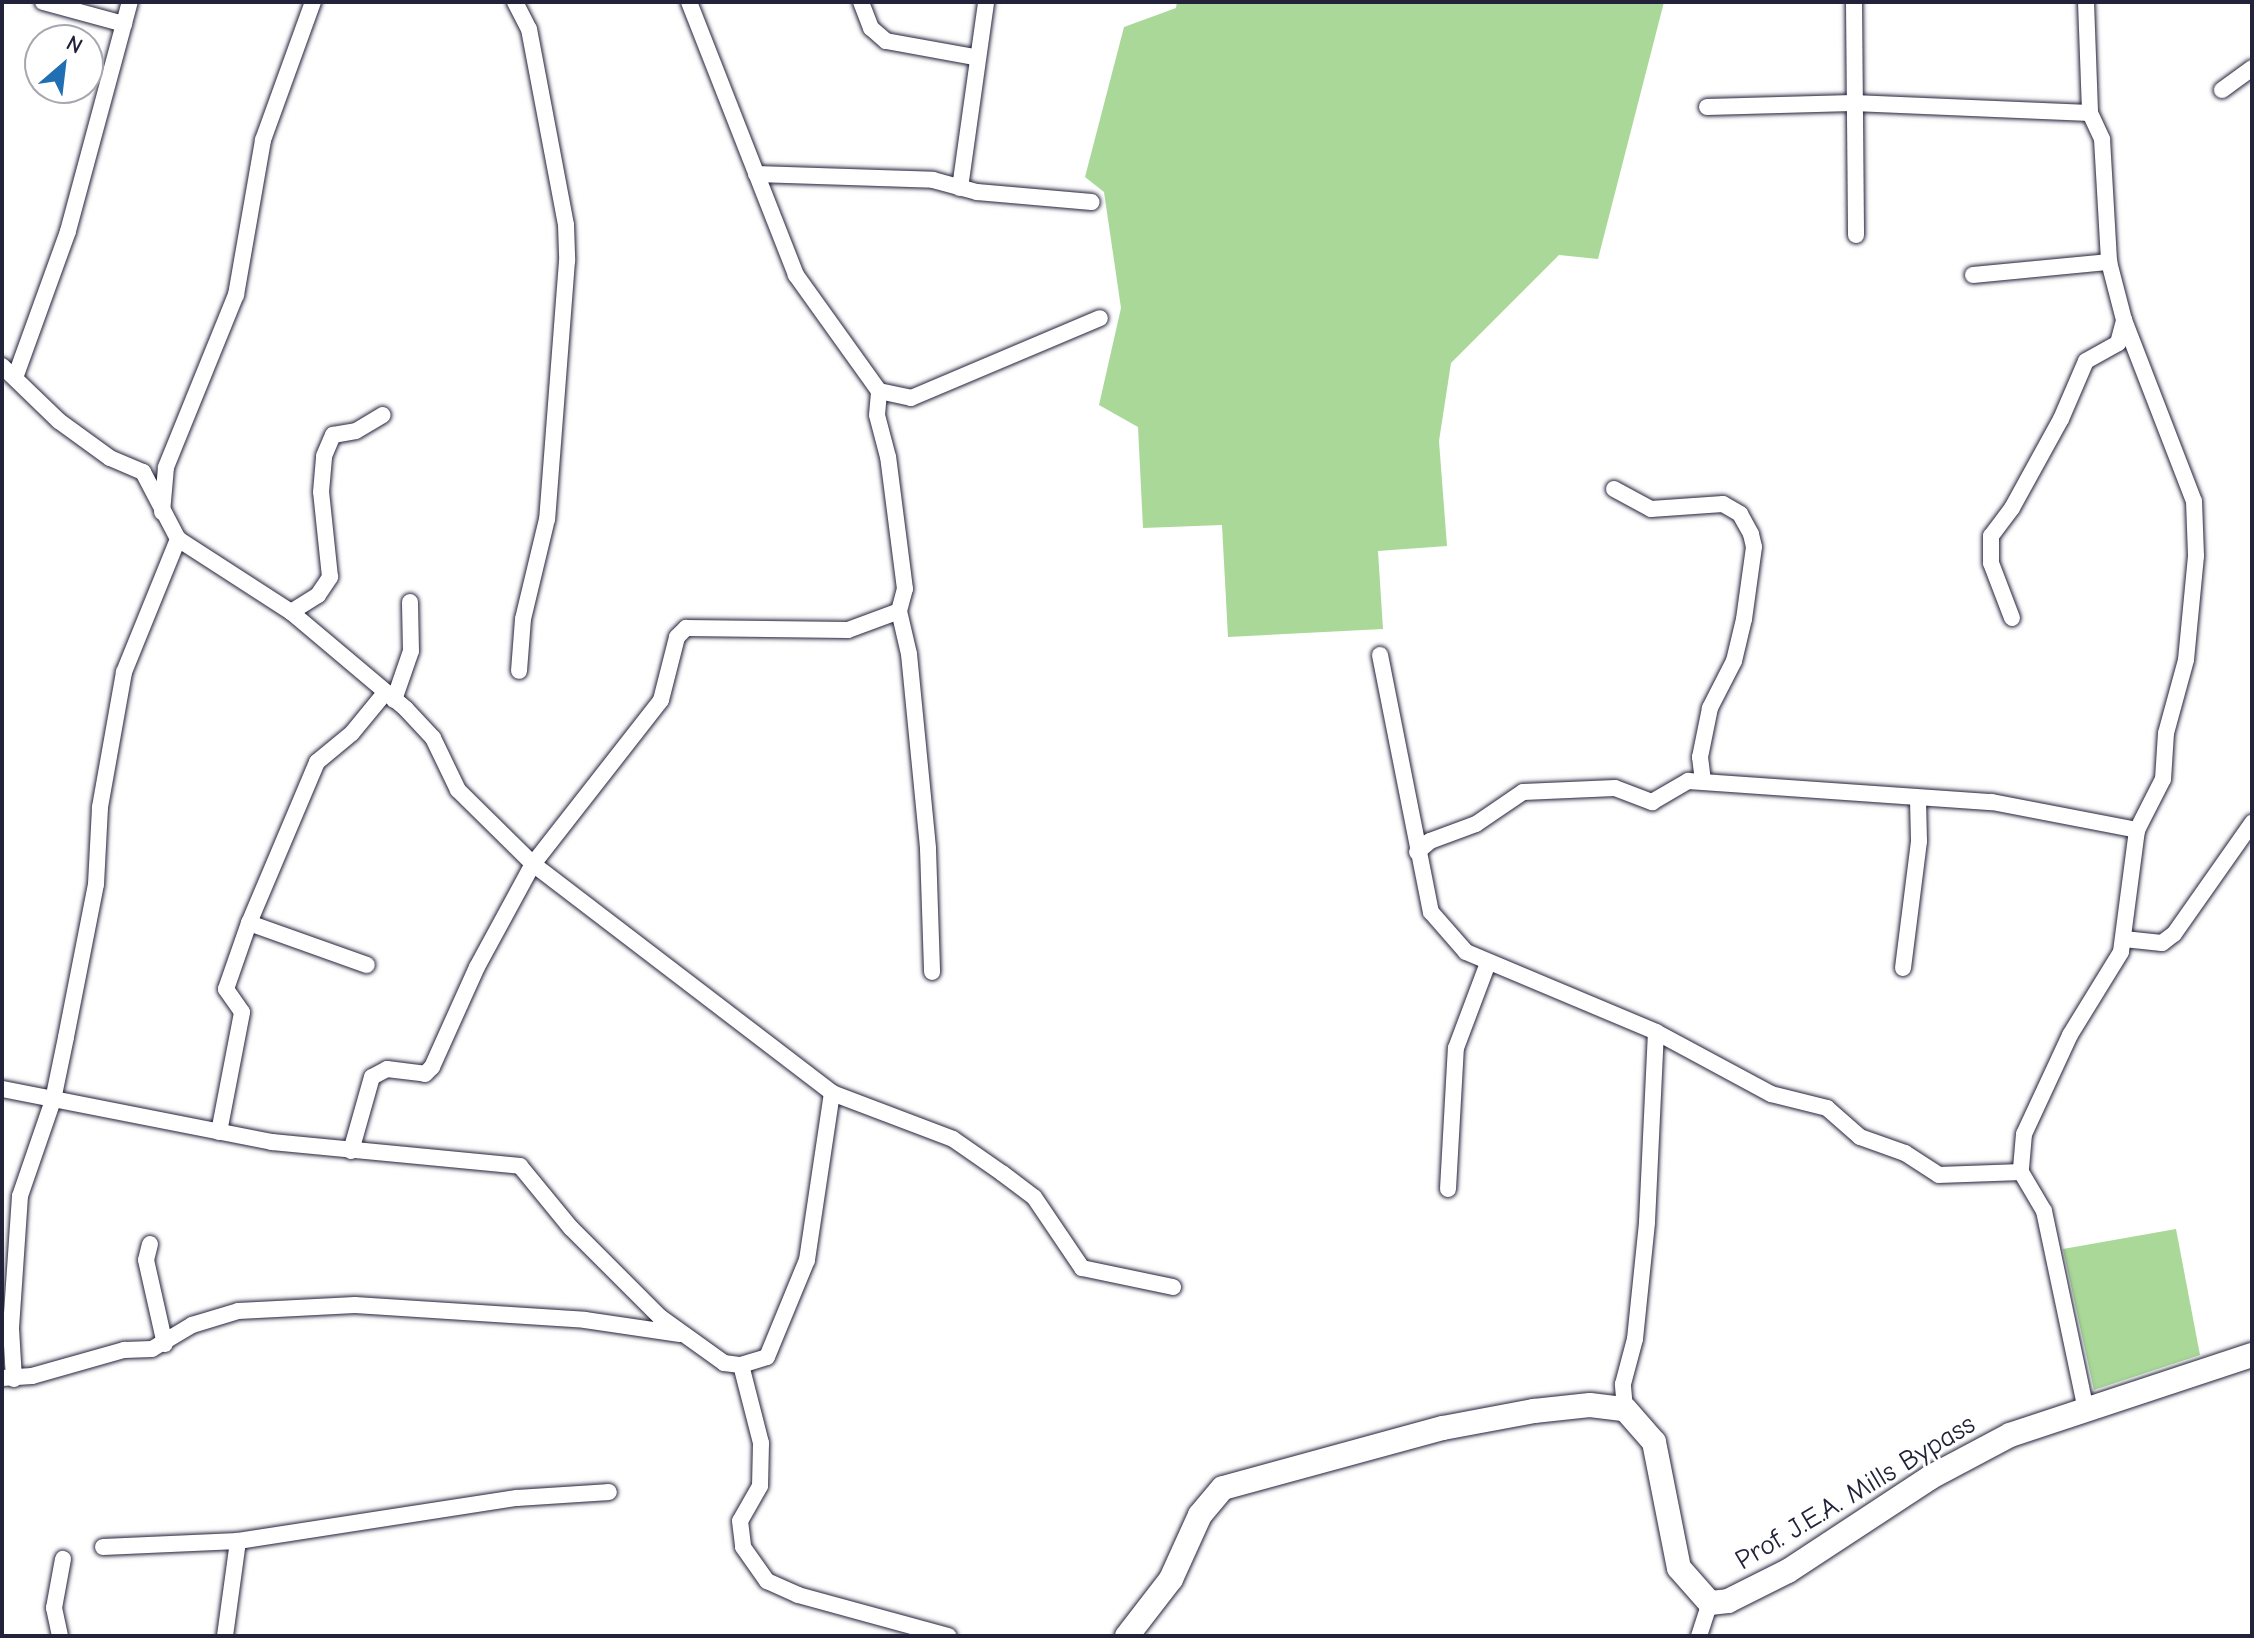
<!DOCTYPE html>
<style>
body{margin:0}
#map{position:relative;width:2254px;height:1638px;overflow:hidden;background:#fff;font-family:"Comic Neue",sans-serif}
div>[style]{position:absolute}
.green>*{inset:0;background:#a9d898}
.roads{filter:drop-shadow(0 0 2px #22223b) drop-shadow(0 0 2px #22223b)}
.street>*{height:16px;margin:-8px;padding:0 8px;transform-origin:8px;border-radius:8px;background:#fff}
.secondary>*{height:24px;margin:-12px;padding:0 12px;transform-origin:12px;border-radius:12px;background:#fff}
span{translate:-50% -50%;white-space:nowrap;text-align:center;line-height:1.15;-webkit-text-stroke:6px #fff;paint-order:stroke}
.street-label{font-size:28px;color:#22223b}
.frame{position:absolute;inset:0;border:4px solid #22223b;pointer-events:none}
.north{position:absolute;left:24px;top:24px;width:80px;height:80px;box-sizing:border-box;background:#fff;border:2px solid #a7a7b1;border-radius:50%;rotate:28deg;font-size:22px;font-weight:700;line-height:32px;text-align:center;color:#22223b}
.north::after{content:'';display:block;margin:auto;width:28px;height:36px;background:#1f6fb2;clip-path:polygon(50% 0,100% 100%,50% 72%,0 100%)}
</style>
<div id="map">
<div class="green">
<i style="clip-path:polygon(1177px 2px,1664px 2px,1598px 259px,1559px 255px,1451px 363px,1439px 441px,1447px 546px,1378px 551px,1383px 629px,1228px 637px,1222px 525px,1143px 528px,1138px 427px,1099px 405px,1121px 308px,1104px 192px,1085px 177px,1124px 27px,1176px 8px)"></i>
<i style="clip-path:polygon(2176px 1229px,2200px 1355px,2094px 1390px,2063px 1249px)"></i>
</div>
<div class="roads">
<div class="street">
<i style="left:43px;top:2px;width:84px;rotate:15.2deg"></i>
<i style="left:515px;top:2px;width:30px;rotate:63deg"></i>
<i style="left:529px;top:29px;width:199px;rotate:79.3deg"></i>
<i style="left:566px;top:225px;width:36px;rotate:88deg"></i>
<i style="left:567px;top:261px;width:259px;rotate:94.4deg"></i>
<i style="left:547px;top:519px;width:103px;rotate:103.5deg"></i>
<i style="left:523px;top:619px;width:52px;rotate:94.4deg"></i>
<i style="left:861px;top:2px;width:28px;rotate:69deg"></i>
<i style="left:871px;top:28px;width:20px;rotate:41deg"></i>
<i style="left:886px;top:41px;width:89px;rotate:10.3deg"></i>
<i style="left:1854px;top:2px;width:233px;rotate:89.5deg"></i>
<i style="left:2086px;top:2px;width:111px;rotate:87.9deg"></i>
<i style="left:2090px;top:113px;width:29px;rotate:65deg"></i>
<i style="left:2102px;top:139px;width:123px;rotate:86.7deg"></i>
<i style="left:2109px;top:262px;width:60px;rotate:75.5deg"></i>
<i style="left:2124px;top:320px;width:194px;rotate:68.9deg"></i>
<i style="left:2194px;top:501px;width:55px;rotate:87.9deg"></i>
<i style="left:2196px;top:556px;width:104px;rotate:95.5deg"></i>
<i style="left:2186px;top:660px;width:76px;rotate:105.3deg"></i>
<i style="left:2166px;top:733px;width:46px;rotate:93.7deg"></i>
<i style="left:2163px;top:779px;width:57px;rotate:117deg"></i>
<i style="left:2137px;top:830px;width:123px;rotate:97.5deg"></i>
<i style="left:2121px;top:952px;width:97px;rotate:121.6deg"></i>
<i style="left:2070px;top:1035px;width:109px;rotate:114.9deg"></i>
<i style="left:2024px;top:1134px;width:38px;rotate:95deg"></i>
<i style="left:2021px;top:1172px;width:45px;rotate:59.5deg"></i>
<i style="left:2044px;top:1211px;width:203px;rotate:78.1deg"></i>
<i style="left:2222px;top:90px;width:37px;rotate:-36deg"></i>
<i style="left:1707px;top:107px;width:146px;rotate:-1.6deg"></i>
<i style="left:1853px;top:103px;width:237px;rotate:2.4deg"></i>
<i style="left:756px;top:174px;width:177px;rotate:1.9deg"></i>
<i style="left:933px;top:180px;width:46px;rotate:15.3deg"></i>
<i style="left:977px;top:192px;width:115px;rotate:5deg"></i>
<i style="left:960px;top:188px;width:188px;rotate:-82deg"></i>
<i style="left:1973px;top:275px;width:137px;rotate:-5.5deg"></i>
<i style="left:2px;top:366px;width:79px;rotate:44deg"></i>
<i style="left:59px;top:421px;width:63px;rotate:36deg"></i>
<i style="left:110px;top:458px;width:36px;rotate:23deg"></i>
<i style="left:143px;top:472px;width:76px;rotate:62.4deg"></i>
<i style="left:178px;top:539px;width:135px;rotate:32.9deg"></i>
<i style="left:291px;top:612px;width:150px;rotate:40.1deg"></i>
<i style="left:406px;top:709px;width:40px;rotate:47deg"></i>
<i style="left:433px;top:738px;width:58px;rotate:64.3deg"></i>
<i style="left:458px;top:790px;width:105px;rotate:44.6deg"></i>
<i style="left:533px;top:864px;width:377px;rotate:37.4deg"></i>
<i style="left:832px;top:1093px;width:129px;rotate:20.8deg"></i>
<i style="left:953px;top:1139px;width:60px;rotate:34.8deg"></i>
<i style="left:1002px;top:1173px;width:40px;rotate:37deg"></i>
<i style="left:1034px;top:1197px;width:86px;rotate:55.9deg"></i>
<i style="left:1082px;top:1268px;width:93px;rotate:11.8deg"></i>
<i style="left:16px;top:375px;width:153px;rotate:-70.1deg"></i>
<i style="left:68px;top:231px;width:237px;rotate:-74.9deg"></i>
<i style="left:879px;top:391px;width:33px;rotate:12deg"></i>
<i style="left:911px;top:398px;width:205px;rotate:-22.9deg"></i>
<i style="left:1614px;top:489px;width:42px;rotate:28.4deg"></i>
<i style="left:1651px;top:509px;width:72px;rotate:-4deg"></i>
<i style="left:1723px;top:504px;width:20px;rotate:30deg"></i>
<i style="left:1740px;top:514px;width:23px;rotate:61deg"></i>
<i style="left:1751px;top:534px;width:13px;rotate:77deg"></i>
<i style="left:1754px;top:547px;width:73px;rotate:97.9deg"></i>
<i style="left:1744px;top:619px;width:43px;rotate:103.4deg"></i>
<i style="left:1734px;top:661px;width:53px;rotate:117.1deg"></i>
<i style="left:1710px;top:708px;width:50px;rotate:101.5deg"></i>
<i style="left:1700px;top:757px;width:23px;rotate:83deg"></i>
<i style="left:162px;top:512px;width:45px;rotate:-84.9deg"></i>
<i style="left:166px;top:467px;width:186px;rotate:-67.9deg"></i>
<i style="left:236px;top:295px;width:157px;rotate:-80.1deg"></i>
<i style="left:263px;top:140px;width:147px;rotate:-70.1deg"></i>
<i style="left:899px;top:611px;width:44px;rotate:76.9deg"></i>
<i style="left:909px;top:654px;width:196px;rotate:84.4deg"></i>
<i style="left:928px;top:849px;width:123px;rotate:88.1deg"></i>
<i style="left:291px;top:612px;width:32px;rotate:-32deg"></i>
<i style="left:318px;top:595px;width:22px;rotate:-56deg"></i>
<i style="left:330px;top:577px;width:85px;rotate:-96deg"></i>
<i style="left:321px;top:492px;width:36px;rotate:-85deg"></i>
<i style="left:324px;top:456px;width:23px;rotate:-67deg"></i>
<i style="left:333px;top:435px;width:23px;rotate:-10deg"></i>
<i style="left:356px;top:431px;width:31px;rotate:-31deg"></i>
<i style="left:2012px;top:618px;width:59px;rotate:-110.9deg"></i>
<i style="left:1991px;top:563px;width:27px;rotate:-90deg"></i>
<i style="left:1991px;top:536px;width:35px;rotate:-53deg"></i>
<i style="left:2012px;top:508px;width:102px;rotate:-61.2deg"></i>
<i style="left:2061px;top:419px;width:63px;rotate:-66.7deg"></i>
<i style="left:2086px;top:361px;width:37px;rotate:-29deg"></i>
<i style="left:2118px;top:343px;width:24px;rotate:-75deg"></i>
<i style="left:1380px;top:655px;width:262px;rotate:78.8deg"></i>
<i style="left:1431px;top:912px;width:53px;rotate:48.8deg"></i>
<i style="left:1466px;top:952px;width:206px;rotate:22.8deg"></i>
<i style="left:1656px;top:1032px;width:131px;rotate:28.3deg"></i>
<i style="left:1771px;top:1094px;width:58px;rotate:14deg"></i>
<i style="left:1827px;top:1108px;width:44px;rotate:41.3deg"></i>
<i style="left:1860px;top:1137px;width:48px;rotate:19.6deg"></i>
<i style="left:1905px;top:1153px;width:40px;rotate:32.9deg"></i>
<i style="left:1939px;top:1175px;width:82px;rotate:-2.1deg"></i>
<i style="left:394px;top:700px;width:52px;rotate:-70.9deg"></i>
<i style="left:411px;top:651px;width:49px;rotate:-91.2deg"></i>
<i style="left:1417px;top:852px;width:17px;rotate:-40deg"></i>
<i style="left:1430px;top:841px;width:49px;rotate:-20.3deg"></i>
<i style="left:1476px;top:824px;width:57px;rotate:-34.2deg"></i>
<i style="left:1523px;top:792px;width:92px;rotate:-2.5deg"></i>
<i style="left:1615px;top:788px;width:40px;rotate:21deg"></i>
<i style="left:1652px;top:802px;width:42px;rotate:-30.3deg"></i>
<i style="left:1688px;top:781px;width:305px;rotate:4deg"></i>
<i style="left:1992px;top:802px;width:148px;rotate:10.9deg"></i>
<i style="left:249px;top:923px;width:125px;rotate:19.6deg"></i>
<i style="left:2124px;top:939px;width:38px;rotate:6deg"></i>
<i style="left:2162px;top:943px;width:15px;rotate:-37deg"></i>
<i style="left:2174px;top:934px;width:136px;rotate:-54.9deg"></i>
<i style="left:1903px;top:968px;width:128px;rotate:-82.8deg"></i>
<i style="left:1919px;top:841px;width:41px;rotate:-91.4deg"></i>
<i style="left:2px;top:1089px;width:275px;rotate:11.1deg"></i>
<i style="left:272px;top:1142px;width:249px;rotate:5.5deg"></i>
<i style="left:520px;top:1166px;width:80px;rotate:50.6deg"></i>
<i style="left:571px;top:1228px;width:126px;rotate:45deg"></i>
<i style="left:660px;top:1317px;width:79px;rotate:35.7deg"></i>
<i style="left:724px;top:1363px;width:17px;rotate:7deg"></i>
<i style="left:741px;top:1365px;width:27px;rotate:-17deg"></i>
<i style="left:767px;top:1357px;width:105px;rotate:-67.6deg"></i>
<i style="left:807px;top:1260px;width:169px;rotate:-81.5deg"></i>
<i style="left:219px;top:1132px;width:122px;rotate:-79.1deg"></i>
<i style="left:242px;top:1012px;width:28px;rotate:-125deg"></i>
<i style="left:226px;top:989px;width:70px;rotate:-70.8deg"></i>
<i style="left:249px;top:923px;width:175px;rotate:-67.1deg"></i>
<i style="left:317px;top:762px;width:45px;rotate:-39.6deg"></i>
<i style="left:352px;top:733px;width:50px;rotate:-50.6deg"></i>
<i style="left:351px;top:1151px;width:77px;rotate:-74.2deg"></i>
<i style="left:372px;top:1077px;width:17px;rotate:-28deg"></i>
<i style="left:387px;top:1069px;width:38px;rotate:7deg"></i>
<i style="left:425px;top:1074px;width:10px;rotate:-45deg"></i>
<i style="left:432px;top:1067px;width:110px;rotate:-65.8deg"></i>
<i style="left:477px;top:967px;width:117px;rotate:-61.5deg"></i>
<i style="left:533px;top:864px;width:208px;rotate:-52deg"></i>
<i style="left:661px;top:700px;width:65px;rotate:-75.7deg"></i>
<i style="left:677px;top:637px;width:13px;rotate:-45deg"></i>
<i style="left:686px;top:628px;width:162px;rotate:0.7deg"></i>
<i style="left:848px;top:630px;width:54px;rotate:-20.4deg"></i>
<i style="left:899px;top:611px;width:23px;rotate:-75deg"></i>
<i style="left:905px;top:589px;width:133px;rotate:-97.3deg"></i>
<i style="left:888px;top:457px;width:43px;rotate:-104.7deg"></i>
<i style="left:877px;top:415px;width:24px;rotate:-85deg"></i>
<i style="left:879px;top:391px;width:143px;rotate:-125.6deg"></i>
<i style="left:796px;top:275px;width:293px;rotate:-111.4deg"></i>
<i style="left:1448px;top:1189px;width:141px;rotate:-86.8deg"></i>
<i style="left:1456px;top:1048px;width:91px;rotate:-69.4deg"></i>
<i style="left:150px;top:1244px;width:16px;rotate:104deg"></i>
<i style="left:146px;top:1260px;width:86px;rotate:77.3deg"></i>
<i style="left:741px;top:1365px;width:81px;rotate:75.6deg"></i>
<i style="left:761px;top:1443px;width:43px;rotate:91.3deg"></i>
<i style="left:760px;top:1486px;width:40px;rotate:119.7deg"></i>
<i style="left:740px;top:1521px;width:26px;rotate:83deg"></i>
<i style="left:743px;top:1547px;width:42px;rotate:54.8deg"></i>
<i style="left:767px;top:1581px;width:34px;rotate:24deg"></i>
<i style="left:798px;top:1595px;width:156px;rotate:15.3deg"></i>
<i style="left:2px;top:1378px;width:30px;rotate:-4deg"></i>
<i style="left:32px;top:1376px;width:96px;rotate:-15.8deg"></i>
<i style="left:124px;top:1350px;width:28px;rotate:-2deg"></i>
<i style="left:152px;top:1349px;width:47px;rotate:-31deg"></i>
<i style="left:192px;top:1325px;width:48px;rotate:-16.9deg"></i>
<i style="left:238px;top:1311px;width:117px;rotate:-2.9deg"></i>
<i style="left:355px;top:1305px;width:230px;rotate:3.7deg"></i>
<i style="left:585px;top:1320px;width:96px;rotate:8.4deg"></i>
<i style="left:14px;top:1379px;width:51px;rotate:-93.4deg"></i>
<i style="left:11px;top:1328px;width:132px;rotate:-86.1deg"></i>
<i style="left:20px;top:1196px;width:102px;rotate:-71deg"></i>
<i style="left:53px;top:1100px;width:64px;rotate:-78.3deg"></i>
<i style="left:66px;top:1037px;width:156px;rotate:-78.9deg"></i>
<i style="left:96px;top:884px;width:77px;rotate:-87deg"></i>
<i style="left:100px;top:807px;width:137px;rotate:-79.9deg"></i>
<i style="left:124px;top:672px;width:144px;rotate:-67.9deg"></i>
<i style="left:1625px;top:1409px;width:25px;rotate:-95deg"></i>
<i style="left:1623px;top:1384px;width:47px;rotate:-75.1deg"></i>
<i style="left:1635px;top:1339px;width:118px;rotate:-84.1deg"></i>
<i style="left:1647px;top:1222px;width:190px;rotate:-87.3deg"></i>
<i style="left:103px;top:1547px;width:135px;rotate:-2.5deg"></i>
<i style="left:238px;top:1541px;width:282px;rotate:-8.8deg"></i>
<i style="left:517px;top:1498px;width:92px;rotate:-3.7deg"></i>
<i style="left:60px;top:1636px;width:29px;rotate:-102deg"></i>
<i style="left:54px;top:1608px;width:50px;rotate:-79.6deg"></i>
<i style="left:225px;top:1636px;width:96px;rotate:-82.2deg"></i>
<i style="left:1699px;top:1636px;width:35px;rotate:-72deg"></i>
</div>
<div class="secondary">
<i style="left:1127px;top:1636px;width:72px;rotate:-52.3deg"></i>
<i style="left:1171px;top:1579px;width:70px;rotate:-65.6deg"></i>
<i style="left:1200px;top:1515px;width:35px;rotate:-50deg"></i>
<i style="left:1223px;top:1488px;width:228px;rotate:-15.3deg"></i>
<i style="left:1443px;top:1428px;width:93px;rotate:-10.6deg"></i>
<i style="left:1534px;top:1411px;width:56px;rotate:-6.1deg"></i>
<i style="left:1590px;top:1405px;width:35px;rotate:7deg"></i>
<i style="left:1625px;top:1409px;width:44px;rotate:48.7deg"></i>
<i style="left:1654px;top:1442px;width:128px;rotate:78.8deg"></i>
<i style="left:1679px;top:1568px;width:47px;rotate:48.5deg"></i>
<i style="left:1710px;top:1603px;width:18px;rotate:-6deg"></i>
<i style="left:1728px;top:1601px;width:67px;rotate:-26.6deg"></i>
<i style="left:1788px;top:1571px;width:171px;rotate:-33.3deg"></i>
<i style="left:1931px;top:1477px;width:89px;rotate:-28deg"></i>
<i style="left:2010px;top:1435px;width:255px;rotate:-18.3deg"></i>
</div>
</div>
<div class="street-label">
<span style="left:1855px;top:1492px;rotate:-31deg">Prof. J.E.A. Mills Bypass</span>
</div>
<div class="frame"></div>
<div class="north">N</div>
</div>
